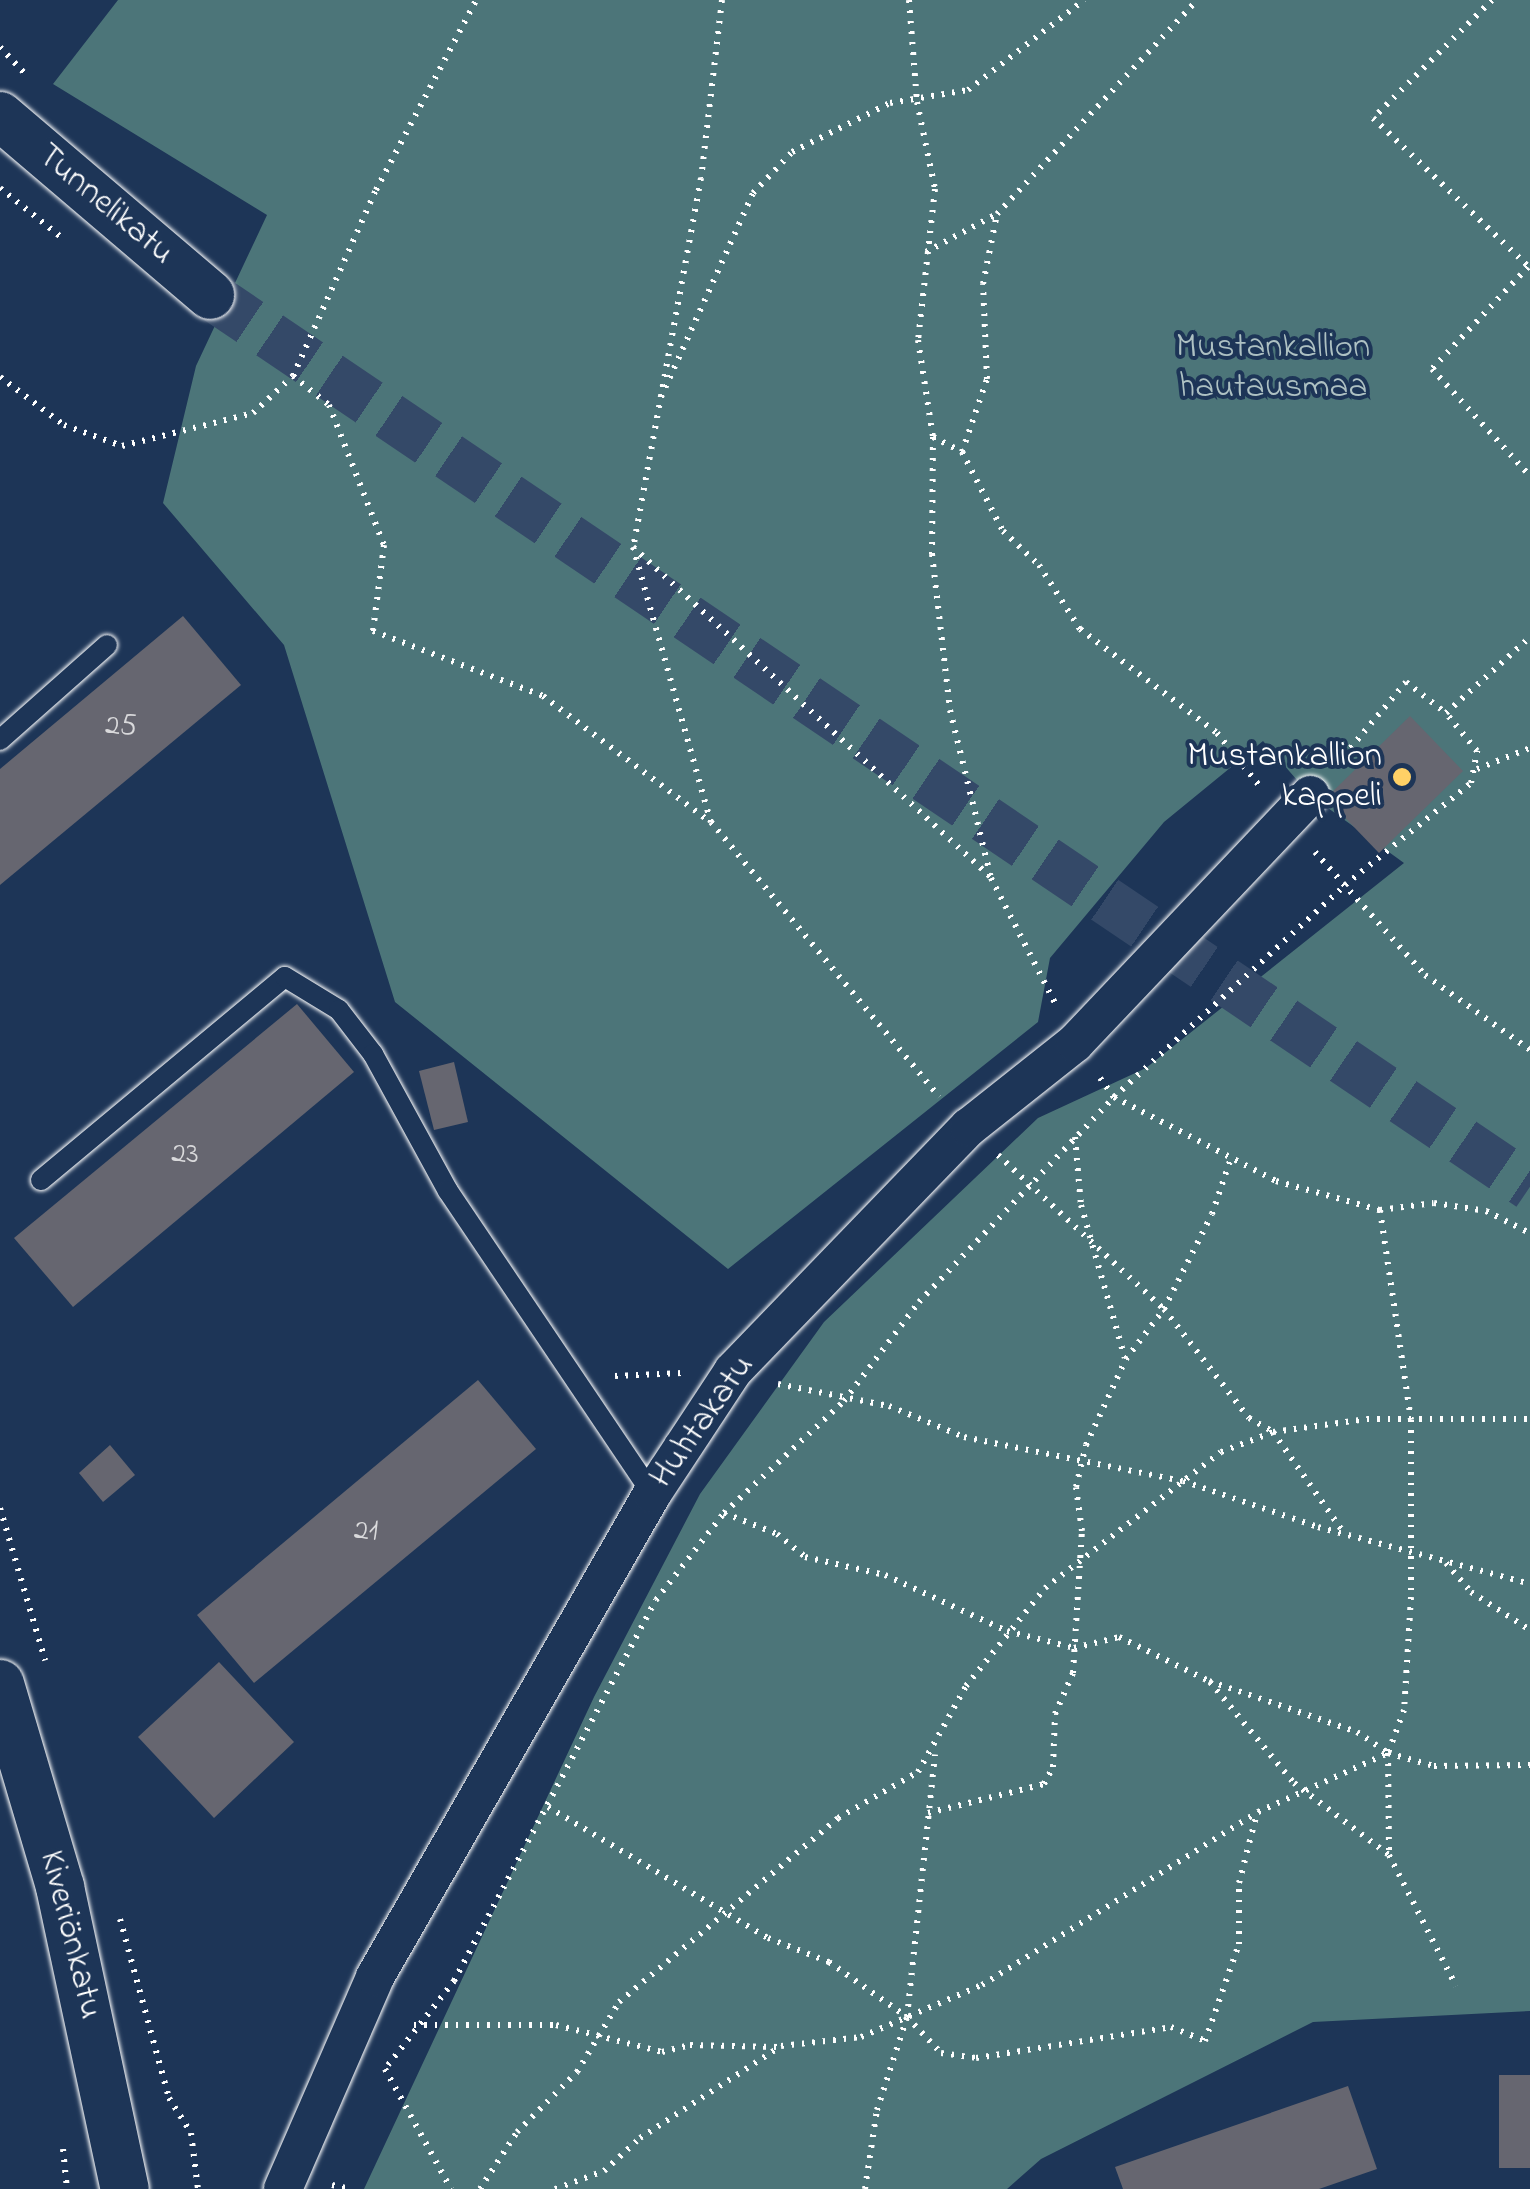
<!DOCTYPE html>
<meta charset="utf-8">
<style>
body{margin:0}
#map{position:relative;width:1530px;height:2189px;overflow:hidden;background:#1d3557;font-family:"Indie Flower",sans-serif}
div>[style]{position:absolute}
.green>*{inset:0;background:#4c7579}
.building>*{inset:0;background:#666670}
.tertiary-tunnel>*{height:48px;margin-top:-24px;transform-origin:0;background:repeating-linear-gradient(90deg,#344968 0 48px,transparent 0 72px)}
.path>*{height:6px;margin-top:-3px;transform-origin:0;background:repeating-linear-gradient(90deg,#fff 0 2.5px,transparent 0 10.5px)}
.roads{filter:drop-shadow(0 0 2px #fff) drop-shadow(0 0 2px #fff)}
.service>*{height:20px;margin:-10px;padding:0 10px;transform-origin:10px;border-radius:10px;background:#1d3557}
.minor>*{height:38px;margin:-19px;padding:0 19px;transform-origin:19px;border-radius:19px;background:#1d3557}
.tertiary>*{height:48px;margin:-24px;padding:0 24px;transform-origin:24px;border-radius:24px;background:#1d3557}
.dots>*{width:28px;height:28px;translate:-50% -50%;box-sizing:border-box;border:5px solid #1d3557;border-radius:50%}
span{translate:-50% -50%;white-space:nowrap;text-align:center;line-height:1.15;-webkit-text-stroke:8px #1d3557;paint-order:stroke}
.number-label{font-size:30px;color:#d9d9db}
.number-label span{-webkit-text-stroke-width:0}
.street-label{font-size:35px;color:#fff}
.park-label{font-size:35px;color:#aec1c3}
.poi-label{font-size:35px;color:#fff}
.right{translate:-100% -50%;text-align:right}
</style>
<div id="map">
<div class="green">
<i style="clip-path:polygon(118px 0,1530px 0,1530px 2011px,1313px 2022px,1041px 2159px,1007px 2189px,364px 2189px,594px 1697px,700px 1494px,824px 1322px,1038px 1118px,1146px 1068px,1404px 863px,1310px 795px,1263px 741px,1164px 822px,1050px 958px,1038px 1022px,728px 1269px,395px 1002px,284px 645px,163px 503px,196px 366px,267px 215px,53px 84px)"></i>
</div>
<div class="building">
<i style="clip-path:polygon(183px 616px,241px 685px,0 885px,0 769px)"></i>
<i style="clip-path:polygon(1410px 716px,1463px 771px,1379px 853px,1326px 798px)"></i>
<i style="clip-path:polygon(297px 1004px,354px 1072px,73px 1307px,14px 1238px)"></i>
<i style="clip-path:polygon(454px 1062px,468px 1122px,434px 1130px,419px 1071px)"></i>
<i style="clip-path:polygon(478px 1380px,536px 1449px,254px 1683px,197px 1615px)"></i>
<i style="clip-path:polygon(110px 1445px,135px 1475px,103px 1502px,79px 1473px)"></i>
<i style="clip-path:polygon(219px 1662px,294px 1742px,214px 1818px,138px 1737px)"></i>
<i style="clip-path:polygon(1499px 2075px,1530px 2075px,1530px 2168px,1499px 2168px)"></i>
<i style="clip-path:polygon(1348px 2086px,1377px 2169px,1319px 2189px,1123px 2189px,1115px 2167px)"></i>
</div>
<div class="tertiary-tunnel">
<i style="left:210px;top:295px;width:1593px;rotate:34.05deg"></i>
</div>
<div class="path">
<i style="left:722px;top:0;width:179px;rotate:96.7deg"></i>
<i style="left:701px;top:178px;width:375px;rotate:100.4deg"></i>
<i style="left:633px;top:547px;width:486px;rotate:42.7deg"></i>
<i style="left:909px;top:0;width:102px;rotate:85.5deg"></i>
<i style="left:917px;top:102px;width:89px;rotate:78.3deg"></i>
<i style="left:935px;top:189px;width:152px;rotate:96.4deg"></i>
<i style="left:918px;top:340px;width:98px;rotate:81.2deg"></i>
<i style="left:933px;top:437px;width:117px;rotate:90.5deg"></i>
<i style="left:932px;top:554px;width:157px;rotate:83.4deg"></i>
<i style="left:950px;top:710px;width:173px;rotate:76.3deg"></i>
<i style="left:991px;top:878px;width:140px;rotate:62.9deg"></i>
<i style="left:1492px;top:0;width:168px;rotate:135.2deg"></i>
<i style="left:1373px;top:118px;width:217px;rotate:43.7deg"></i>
<i style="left:0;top:47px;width:37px;rotate:47deg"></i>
<i style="left:0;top:188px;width:78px;rotate:38.8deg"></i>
<i style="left:926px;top:252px;width:81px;rotate:-28.2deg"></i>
<i style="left:997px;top:214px;width:293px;rotate:-46.9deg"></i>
<i style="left:1528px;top:267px;width:140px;rotate:133.3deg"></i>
<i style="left:1432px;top:369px;width:145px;rotate:47.5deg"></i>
<i style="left:293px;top:376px;width:46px;rotate:38.9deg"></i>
<i style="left:329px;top:405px;width:150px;rotate:68.6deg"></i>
<i style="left:384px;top:545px;width:87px;rotate:97.3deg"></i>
<i style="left:373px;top:631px;width:182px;rotate:20.9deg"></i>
<i style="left:543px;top:696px;width:208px;rotate:37deg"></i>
<i style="left:0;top:377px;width:80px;rotate:36.9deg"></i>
<i style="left:64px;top:425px;width:62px;rotate:19.9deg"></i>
<i style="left:122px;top:446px;width:135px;rotate:-14.1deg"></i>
<i style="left:253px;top:413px;width:54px;rotate:-42.8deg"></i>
<i style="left:293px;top:376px;width:204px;rotate:-66deg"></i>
<i style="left:376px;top:190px;width:215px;rotate:-62.2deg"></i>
<i style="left:661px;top:397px;width:224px;rotate:-65.7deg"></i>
<i style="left:753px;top:193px;width:57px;rotate:-46.4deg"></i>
<i style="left:792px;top:152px;width:110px;rotate:-26.6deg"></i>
<i style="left:890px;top:103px;width:79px;rotate:-9.5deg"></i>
<i style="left:968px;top:90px;width:147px;rotate:-37.8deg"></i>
<i style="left:933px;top:437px;width:33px;rotate:27deg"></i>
<i style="left:962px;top:452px;width:89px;rotate:62.6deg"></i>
<i style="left:1003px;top:531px;width:50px;rotate:43.4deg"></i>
<i style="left:1039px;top:565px;width:76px;rotate:57.4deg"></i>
<i style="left:1080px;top:629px;width:172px;rotate:37.2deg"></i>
<i style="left:1217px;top:733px;width:72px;rotate:51.2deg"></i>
<i style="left:962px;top:452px;width:77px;rotate:-71.1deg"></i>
<i style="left:987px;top:379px;width:95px;rotate:-92.4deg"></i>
<i style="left:983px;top:284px;width:71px;rotate:-78.7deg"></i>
<i style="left:633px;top:547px;width:286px;rotate:74.2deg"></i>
<i style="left:711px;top:822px;width:357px;rotate:50.3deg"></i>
<i style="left:1337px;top:764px;width:107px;rotate:-49.9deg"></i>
<i style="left:1406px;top:682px;width:51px;rotate:37.8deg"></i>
<i style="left:1446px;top:713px;width:113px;rotate:-42.1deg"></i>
<i style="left:1477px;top:769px;width:57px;rotate:-21.6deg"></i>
<i style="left:1315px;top:852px;width:165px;rotate:48.2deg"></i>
<i style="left:1425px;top:975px;width:129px;rotate:35.5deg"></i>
<i style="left:1100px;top:1078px;width:24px;rotate:54deg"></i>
<i style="left:1114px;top:1097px;width:182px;rotate:27.4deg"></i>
<i style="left:1276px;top:1181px;width:108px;rotate:15.6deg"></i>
<i style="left:1380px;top:1210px;width:54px;rotate:-7.4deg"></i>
<i style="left:1434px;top:1203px;width:53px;rotate:8.7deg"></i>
<i style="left:1486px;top:1211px;width:49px;rotate:26.6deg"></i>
<i style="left:1075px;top:1137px;width:68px;rotate:85deg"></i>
<i style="left:1081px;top:1205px;width:159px;rotate:74deg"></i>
<i style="left:998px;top:1155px;width:226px;rotate:42.9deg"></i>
<i style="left:1164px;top:1309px;width:138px;rotate:52.1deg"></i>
<i style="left:1249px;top:1418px;width:28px;rotate:30deg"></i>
<i style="left:1273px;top:1432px;width:120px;rotate:54.9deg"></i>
<i style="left:1380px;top:1210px;width:212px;rotate:81.6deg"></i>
<i style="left:1411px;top:1420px;width:177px;rotate:90deg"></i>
<i style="left:1411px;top:1597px;width:113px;rotate:93.5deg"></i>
<i style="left:1404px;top:1710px;width:46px;rotate:110.4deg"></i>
<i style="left:1388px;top:1753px;width:102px;rotate:89.4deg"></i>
<i style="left:1389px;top:1855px;width:147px;rotate:62.9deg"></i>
<i style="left:615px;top:1376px;width:67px;rotate:-2.6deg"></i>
<i style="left:778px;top:1384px;width:113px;rotate:11.2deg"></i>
<i style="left:889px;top:1406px;width:81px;rotate:22.5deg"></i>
<i style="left:964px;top:1437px;width:223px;rotate:11.4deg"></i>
<i style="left:1183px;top:1481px;width:143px;rotate:18.8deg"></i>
<i style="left:1318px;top:1527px;width:220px;rotate:15deg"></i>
<i style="left:0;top:1508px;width:159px;rotate:73.5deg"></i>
<i style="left:724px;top:1513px;width:57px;rotate:21.6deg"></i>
<i style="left:777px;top:1534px;width:36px;rotate:39deg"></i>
<i style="left:805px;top:1557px;width:82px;rotate:12.7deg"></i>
<i style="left:885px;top:1575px;width:134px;rotate:24.7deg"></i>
<i style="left:1007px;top:1631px;width:69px;rotate:14.2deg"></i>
<i style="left:1074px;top:1648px;width:46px;rotate:-13.7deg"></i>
<i style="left:1119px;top:1637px;width:100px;rotate:26.1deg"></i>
<i style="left:1209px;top:1681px;width:157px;rotate:19deg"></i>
<i style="left:1357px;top:1732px;width:36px;rotate:34deg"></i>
<i style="left:1446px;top:1563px;width:38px;rotate:49deg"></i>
<i style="left:1471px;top:1592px;width:70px;rotate:32.8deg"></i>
<i style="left:1210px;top:1682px;width:131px;rotate:50.3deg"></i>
<i style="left:1294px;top:1783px;width:119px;rotate:37.2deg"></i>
<i style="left:548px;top:1807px;width:256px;rotate:30.8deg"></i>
<i style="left:768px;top:1938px;width:66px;rotate:21.5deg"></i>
<i style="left:829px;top:1962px;width:95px;rotate:35.2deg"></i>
<i style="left:907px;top:2017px;width:50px;rotate:46.6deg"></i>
<i style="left:941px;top:2053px;width:35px;rotate:8deg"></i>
<i style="left:976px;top:2058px;width:197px;rotate:-9deg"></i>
<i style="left:1171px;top:2027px;width:37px;rotate:22deg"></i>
<i style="left:1205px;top:2041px;width:103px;rotate:-70.7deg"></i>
<i style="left:1239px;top:1944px;width:61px;rotate:-90deg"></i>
<i style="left:1239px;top:1883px;width:72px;rotate:-75.6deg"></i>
<i style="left:928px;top:1813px;width:120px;rotate:-14deg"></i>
<i style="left:1044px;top:1784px;width:19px;rotate:-62deg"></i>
<i style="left:1053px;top:1767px;width:53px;rotate:-87.8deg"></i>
<i style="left:1055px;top:1714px;width:45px;rotate:-66.3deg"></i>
<i style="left:1073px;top:1673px;width:142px;rotate:-86.4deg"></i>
<i style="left:1082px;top:1531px;width:44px;rotate:-97.8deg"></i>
<i style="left:1076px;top:1487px;width:43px;rotate:-76.6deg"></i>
<i style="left:1086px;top:1445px;width:95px;rotate:-65.1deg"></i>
<i style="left:1126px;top:1359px;width:63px;rotate:-52.8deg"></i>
<i style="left:1164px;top:1309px;width:106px;rotate:-63.2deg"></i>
<i style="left:1212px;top:1214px;width:59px;rotate:-71.3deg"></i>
<i style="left:120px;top:1919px;width:186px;rotate:74.7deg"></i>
<i style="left:169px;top:2098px;width:41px;rotate:57.8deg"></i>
<i style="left:191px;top:2133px;width:56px;rotate:82.9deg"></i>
<i style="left:414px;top:2025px;width:142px"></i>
<i style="left:556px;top:2025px;width:109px;rotate:14.3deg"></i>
<i style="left:662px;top:2052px;width:29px;rotate:-14deg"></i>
<i style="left:690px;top:2045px;width:90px;rotate:1.3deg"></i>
<i style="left:388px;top:2065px;width:107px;rotate:-51.8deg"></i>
<i style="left:454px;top:1981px;width:431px;rotate:-62.1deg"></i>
<i style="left:656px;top:1600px;width:110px;rotate:-52deg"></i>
<i style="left:724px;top:1513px;width:164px;rotate:-43deg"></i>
<i style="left:844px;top:1401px;width:124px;rotate:-52.9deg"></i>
<i style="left:919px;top:1302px;width:283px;rotate:-46.4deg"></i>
<i style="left:1114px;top:1097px;width:314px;rotate:-42.5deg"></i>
<i style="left:1345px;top:885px;width:162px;rotate:-39deg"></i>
<i style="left:1471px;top:783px;width:33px;rotate:-79deg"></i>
<i style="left:1477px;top:751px;width:49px;rotate:-129.2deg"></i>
<i style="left:385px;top:2069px;width:137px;rotate:61.2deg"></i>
<i style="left:63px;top:2149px;width:40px;rotate:84.3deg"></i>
<i style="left:332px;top:2185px;width:19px;rotate:12deg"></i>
<i style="left:480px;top:2189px;width:68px;rotate:-57deg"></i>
<i style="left:517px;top:2132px;width:85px;rotate:-45deg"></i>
<i style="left:577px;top:2072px;width:82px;rotate:-59deg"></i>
<i style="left:619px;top:2002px;width:286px;rotate:-40deg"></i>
<i style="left:838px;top:1818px;width:92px;rotate:-29.9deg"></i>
<i style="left:918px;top:1772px;width:98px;rotate:-60.8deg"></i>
<i style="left:966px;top:1686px;width:126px;rotate:-51.1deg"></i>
<i style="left:1045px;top:1588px;width:222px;rotate:-37.7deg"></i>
<i style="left:1221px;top:1452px;width:56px;rotate:-21deg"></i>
<i style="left:1273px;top:1432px;width:95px;rotate:-7.9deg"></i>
<i style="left:1367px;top:1419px;width:163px"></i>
<i style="left:555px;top:2189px;width:52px;rotate:-20.2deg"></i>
<i style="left:604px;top:2171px;width:49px;rotate:-42.5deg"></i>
<i style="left:640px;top:2138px;width:168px;rotate:-33.1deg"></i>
<i style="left:781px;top:2046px;width:81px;rotate:-6.4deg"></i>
<i style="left:861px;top:2037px;width:132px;rotate:-23.3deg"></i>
<i style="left:982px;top:1985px;width:326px;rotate:-32.1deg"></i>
<i style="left:1258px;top:1812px;width:143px;rotate:-24.4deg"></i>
<i style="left:1388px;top:1753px;width:48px;rotate:15.8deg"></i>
<i style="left:1434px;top:1766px;width:96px;rotate:-0.6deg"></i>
<i style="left:865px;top:2189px;width:80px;rotate:-81.4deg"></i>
<i style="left:877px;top:2110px;width:98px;rotate:-72.1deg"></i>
<i style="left:907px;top:2017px;width:264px;rotate:-83.9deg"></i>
</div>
<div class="roads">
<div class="service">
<i style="left:0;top:740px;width:143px;rotate:-41.6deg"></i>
<i style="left:41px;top:1180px;width:317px;rotate:-39.8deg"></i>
<i style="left:285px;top:977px;width:63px;rotate:31.4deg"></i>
<i style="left:339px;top:1010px;width:56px;rotate:52.3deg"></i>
<i style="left:373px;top:1054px;width:156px;rotate:61.3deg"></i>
<i style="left:448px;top:1191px;width:365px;rotate:56deg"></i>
</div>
<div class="minor">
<i style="left:283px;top:2189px;width:231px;rotate:-66.5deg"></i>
<i style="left:375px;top:1977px;width:557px;rotate:-60.17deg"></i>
<i style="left:652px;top:1494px;width:147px;rotate:-56.6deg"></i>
<i style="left:733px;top:1371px;width:339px;rotate:-46deg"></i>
<i style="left:969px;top:1127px;width:135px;rotate:-38.4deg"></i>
<i style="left:1075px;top:1043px;width:342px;rotate:-46.5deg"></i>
</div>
<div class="tertiary">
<i style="left:0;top:116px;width:276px;rotate:40.4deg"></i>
<i style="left:0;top:1684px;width:212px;rotate:73.5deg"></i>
<i style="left:60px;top:1887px;width:309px;rotate:77.9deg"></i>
</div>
</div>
<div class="dots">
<i style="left:1402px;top:777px;background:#ffd166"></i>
</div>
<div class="number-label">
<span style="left:121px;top:727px">25</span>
<span style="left:185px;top:1155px">23</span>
<span style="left:366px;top:1532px">21</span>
</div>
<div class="street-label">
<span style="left:105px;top:205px;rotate:40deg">Tunnelikatu</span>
<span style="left:703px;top:1422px;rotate:-55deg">Huhtakatu</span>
<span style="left:70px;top:1935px;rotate:76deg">Kiveriönkatu</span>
</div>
<div class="park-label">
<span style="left:1273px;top:368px">Mustankallion<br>hautausmaa</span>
</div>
<div class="poi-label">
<span class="right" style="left:1382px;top:777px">Mustankallion<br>kappeli</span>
</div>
</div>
